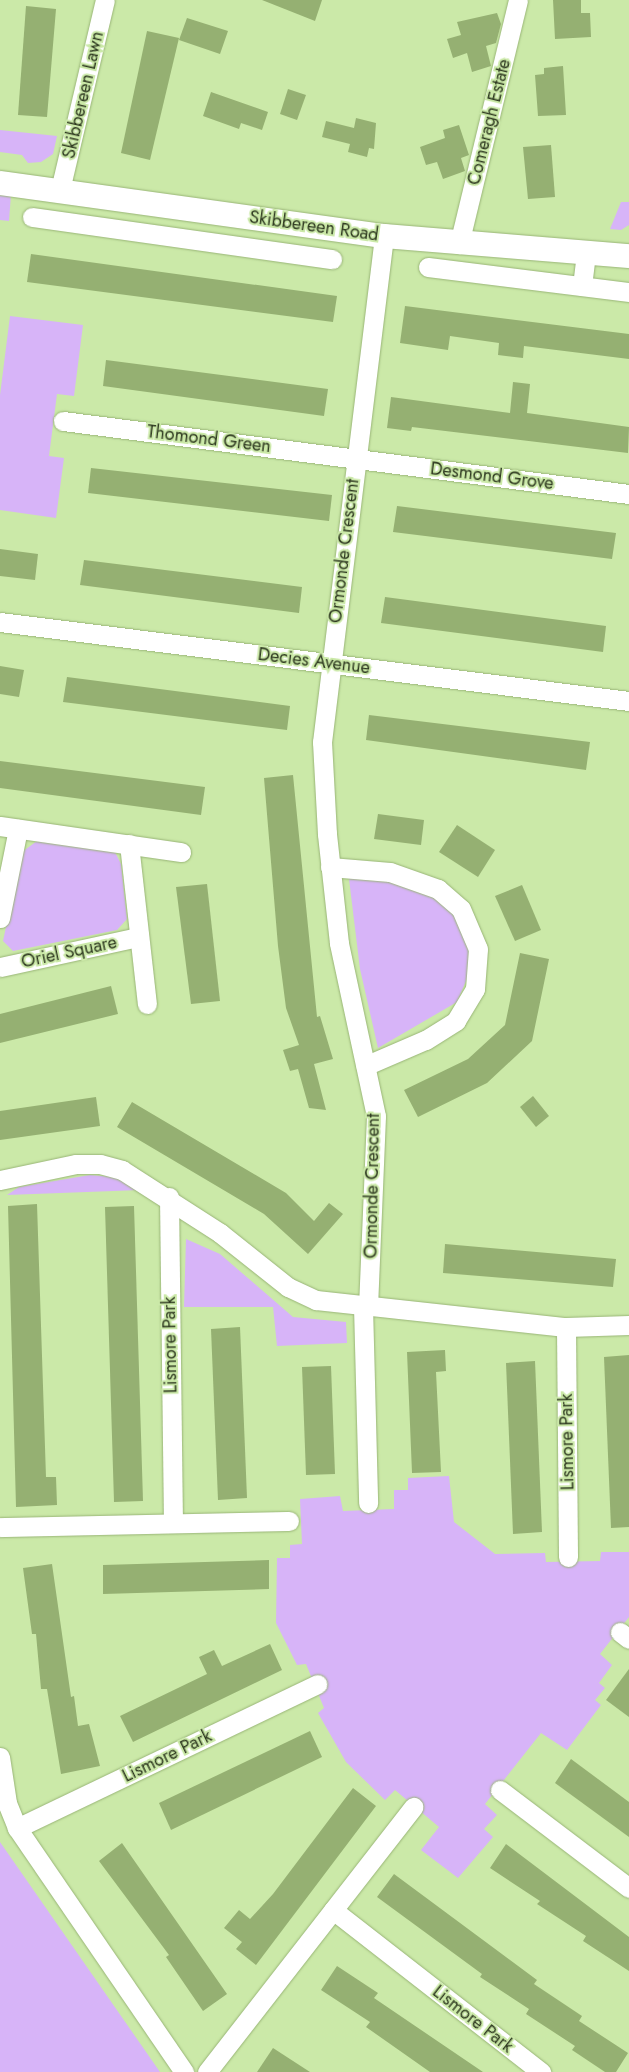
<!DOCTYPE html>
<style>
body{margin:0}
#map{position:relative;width:629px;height:2072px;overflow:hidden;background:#cbe9a8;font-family:Jost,sans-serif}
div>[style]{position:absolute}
.green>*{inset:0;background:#d7b4f8}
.building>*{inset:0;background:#95b072}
.roads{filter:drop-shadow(0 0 1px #99b577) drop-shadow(0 0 1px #99b577)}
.minor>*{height:19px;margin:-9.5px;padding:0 9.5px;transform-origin:9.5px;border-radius:9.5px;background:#fff}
.tertiary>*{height:24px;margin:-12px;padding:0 12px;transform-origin:12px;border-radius:12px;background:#fff}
span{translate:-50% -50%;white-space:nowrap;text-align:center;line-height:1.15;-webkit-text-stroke:4px #cbe9a8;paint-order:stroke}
.street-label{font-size:18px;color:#2e3920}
</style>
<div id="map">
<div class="green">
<i style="clip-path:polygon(0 130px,57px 136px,53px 154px,41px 162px,28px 163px,22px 155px,0 152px)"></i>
<i style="clip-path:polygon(0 193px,11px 194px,9px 221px,0 220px)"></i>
<i style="clip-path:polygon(621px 202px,629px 202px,629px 225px,621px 230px,610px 229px)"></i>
<i style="clip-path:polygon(10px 316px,83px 325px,74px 396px,57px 394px,49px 456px,64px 458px,56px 518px,0 510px,0 395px)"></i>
<i style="clip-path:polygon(37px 841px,115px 852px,121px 864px,127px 919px,117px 930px,13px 951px,3px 941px,22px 852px)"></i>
<i style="clip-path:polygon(375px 878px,403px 883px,435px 896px,456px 911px,470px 945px,469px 974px,457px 1002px,378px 1048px,360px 969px,349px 879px)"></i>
<i style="clip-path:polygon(90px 1175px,114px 1177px,140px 1190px,7px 1195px,19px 1187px)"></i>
<i style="clip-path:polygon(186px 1239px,220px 1254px,293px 1317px,346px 1322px,347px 1343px,277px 1346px,273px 1307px,184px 1307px)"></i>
<i style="clip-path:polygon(449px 1476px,454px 1522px,495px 1554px,545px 1553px,546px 1562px,600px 1561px,601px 1552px,629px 1552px,629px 1617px,600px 1654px,612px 1665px,599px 1683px,605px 1688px,595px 1700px,601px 1705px,567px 1750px,541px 1733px,485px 1804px,497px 1815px,484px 1829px,493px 1837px,458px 1878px,421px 1850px,439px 1827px,395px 1790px,385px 1800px,346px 1762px,318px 1713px,324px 1708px,306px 1664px,297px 1665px,276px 1623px,277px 1558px,290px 1558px,290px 1545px,302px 1544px,300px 1499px,340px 1496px,343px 1511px,394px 1509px,394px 1490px,408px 1490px,408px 1478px)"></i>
<i style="clip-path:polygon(0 1842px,160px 2072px,0 2072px)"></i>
</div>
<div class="building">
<i style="clip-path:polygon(262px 0,322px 0,315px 21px)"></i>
<i style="clip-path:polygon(553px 0,581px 0,581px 13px,590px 13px,591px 37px,555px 39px)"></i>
<i style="clip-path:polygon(26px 6px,56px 9px,47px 117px,18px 115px)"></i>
<i style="clip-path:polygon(497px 13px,501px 24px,496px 43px,486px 46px,491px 66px,472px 72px,467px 53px,453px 58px,447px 39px,461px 35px,457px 22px)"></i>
<i style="clip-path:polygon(187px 18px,228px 31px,220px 54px,179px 40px)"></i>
<i style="clip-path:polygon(147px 31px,179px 38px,150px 160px,121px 153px)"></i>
<i style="clip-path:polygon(563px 66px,566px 115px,538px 116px,535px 75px,544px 74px,544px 68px)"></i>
<i style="clip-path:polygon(288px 89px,306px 95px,297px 120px,280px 114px)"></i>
<i style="clip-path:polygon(211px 92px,268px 112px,262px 130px,241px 123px,239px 129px,203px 116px)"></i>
<i style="clip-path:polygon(356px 118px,376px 123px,374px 149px,369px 148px,367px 157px,348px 152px,350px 144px,322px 137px,326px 121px,354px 128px)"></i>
<i style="clip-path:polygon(459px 125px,469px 155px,461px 158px,465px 171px,443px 179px,437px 162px,426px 165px,420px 147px,445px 138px,443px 130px)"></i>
<i style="clip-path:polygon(551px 145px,555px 197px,528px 199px,523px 147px)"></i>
<i style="clip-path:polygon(31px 254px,337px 296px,333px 322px,27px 282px)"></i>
<i style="clip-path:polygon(405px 306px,629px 334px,629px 359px,524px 346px,523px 358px,498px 355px,499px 343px,450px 336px,448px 350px,400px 343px)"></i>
<i style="clip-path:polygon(106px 360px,328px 389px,324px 416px,103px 386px)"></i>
<i style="clip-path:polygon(513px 382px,530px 384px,527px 413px,629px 427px,628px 453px,412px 427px,411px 431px,387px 428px,391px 397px,510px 413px)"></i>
<i style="clip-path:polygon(91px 468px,332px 495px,329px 521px,88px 493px)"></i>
<i style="clip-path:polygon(397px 506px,616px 533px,612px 559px,393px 532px)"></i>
<i style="clip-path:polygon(0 549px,38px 554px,35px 580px,0 576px)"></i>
<i style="clip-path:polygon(84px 560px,302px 587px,299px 613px,80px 585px)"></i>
<i style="clip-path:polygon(385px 597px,606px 626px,603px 652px,381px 623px)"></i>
<i style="clip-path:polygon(0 666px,24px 670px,19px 697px,0 694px)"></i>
<i style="clip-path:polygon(67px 677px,290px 706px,287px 730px,63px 702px)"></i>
<i style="clip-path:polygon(369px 715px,590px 742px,586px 770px,366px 740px)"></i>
<i style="clip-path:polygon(0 761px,205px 787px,201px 815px,0 788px)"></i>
<i style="clip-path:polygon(293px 775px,317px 1017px,320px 1016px,333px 1059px,314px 1064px,326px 1110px,309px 1108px,298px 1069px,290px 1071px,283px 1050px,299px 1045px,286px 1008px,278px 946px,264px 778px)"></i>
<i style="clip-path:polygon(378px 814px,424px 820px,421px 845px,374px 839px)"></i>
<i style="clip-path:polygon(457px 825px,495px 850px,478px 877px,439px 852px)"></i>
<i style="clip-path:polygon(207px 884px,220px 1001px,191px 1004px,176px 887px)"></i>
<i style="clip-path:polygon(522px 885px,541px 930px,515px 941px,495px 896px)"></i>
<i style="clip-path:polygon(520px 953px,549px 959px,532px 1041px,487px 1083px,418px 1117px,404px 1090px,468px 1059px,505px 1025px)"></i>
<i style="clip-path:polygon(111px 986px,118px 1014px,0 1043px,0 1014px)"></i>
<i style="clip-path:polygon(533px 1096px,549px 1116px,536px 1127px,520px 1107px)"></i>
<i style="clip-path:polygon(96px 1097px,100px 1126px,0 1140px,0 1111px)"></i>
<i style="clip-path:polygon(132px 1102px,286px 1193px,314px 1221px,329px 1203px,343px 1214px,308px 1254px,264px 1214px,117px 1127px)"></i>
<i style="clip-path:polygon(37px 1204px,46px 1477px,56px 1477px,57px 1505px,16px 1507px,8px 1206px)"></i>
<i style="clip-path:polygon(134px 1206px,143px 1501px,114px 1502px,105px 1207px)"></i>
<i style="clip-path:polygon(445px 1244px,616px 1259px,613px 1287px,443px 1273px)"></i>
<i style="clip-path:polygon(240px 1327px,247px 1498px,218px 1500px,211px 1329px)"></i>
<i style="clip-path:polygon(445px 1350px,446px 1371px,436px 1372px,441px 1472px,412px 1473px,407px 1352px)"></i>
<i style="clip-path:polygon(629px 1355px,629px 1527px,611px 1528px,604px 1357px)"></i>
<i style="clip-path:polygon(535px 1361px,542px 1532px,513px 1534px,506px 1363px)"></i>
<i style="clip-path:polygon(331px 1366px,335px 1474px,306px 1475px,302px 1367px)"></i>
<i style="clip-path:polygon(269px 1560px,269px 1589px,103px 1594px,103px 1565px)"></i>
<i style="clip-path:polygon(52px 1564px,71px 1697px,74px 1696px,78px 1726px,89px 1724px,100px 1766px,61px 1774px,47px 1689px,41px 1689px,36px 1634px,32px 1634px,23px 1568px)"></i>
<i style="clip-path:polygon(270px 1644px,282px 1670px,133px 1742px,120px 1716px,207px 1674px,199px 1657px,214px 1650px,222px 1666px)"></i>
<i style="clip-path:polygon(629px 1669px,629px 1717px,606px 1700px)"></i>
<i style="clip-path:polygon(310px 1731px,322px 1757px,171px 1830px,159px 1803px)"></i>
<i style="clip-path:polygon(571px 1759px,629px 1802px,629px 1837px,555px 1783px)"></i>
<i style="clip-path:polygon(353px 1788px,376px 1806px,256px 1965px,236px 1949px,242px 1942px,224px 1928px,239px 1910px,250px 1919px,273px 1894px)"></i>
<i style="clip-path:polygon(122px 1843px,227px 1994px,203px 2011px,166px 1957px,169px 1955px,99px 1861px)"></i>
<i style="clip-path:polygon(506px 1844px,629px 1937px,629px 1971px,583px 1941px,586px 1936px,537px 1904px,540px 1901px,490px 1868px)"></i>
<i style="clip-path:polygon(394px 1874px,537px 1980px,534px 1984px,582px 2016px,579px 2021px,628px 2053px,616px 2072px,605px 2072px,572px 2050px,575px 2046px,526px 2014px,529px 2009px,480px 1977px,482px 1974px,377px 1897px)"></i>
<i style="clip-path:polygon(337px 1966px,378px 1993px,374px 1998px,483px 2072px,430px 2072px,366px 2027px,370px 2022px,321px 1990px)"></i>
<i style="clip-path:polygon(273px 2048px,310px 2072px,257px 2072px)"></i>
</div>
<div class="roads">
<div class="minor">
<i style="left:60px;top:190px;width:195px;rotate:-76.7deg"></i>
<i style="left:32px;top:217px;width:303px;rotate:8deg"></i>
<i style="left:459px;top:244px;width:251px;rotate:-76.4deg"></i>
<i style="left:428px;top:267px;width:203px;rotate:7.1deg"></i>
<i style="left:582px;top:286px;width:32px;rotate:-83deg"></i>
<i style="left:63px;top:421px;width:571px;rotate:7.35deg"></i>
<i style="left:0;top:622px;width:634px;rotate:7.16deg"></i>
<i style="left:0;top:826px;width:183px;rotate:8.2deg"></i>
<i style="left:129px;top:844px;width:161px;rotate:83.6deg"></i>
<i style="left:330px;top:867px;width:60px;rotate:4.8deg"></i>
<i style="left:390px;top:872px;width:51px;rotate:19.5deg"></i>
<i style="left:438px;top:889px;width:30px;rotate:41deg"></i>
<i style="left:461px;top:909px;width:43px;rotate:67deg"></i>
<i style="left:478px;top:949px;width:40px;rotate:94.3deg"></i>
<i style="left:475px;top:989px;width:37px;rotate:121deg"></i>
<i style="left:456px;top:1021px;width:36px;rotate:148deg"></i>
<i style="left:425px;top:1040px;width:65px;rotate:156.6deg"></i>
<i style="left:0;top:918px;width:91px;rotate:-78.6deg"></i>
<i style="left:0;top:967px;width:141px;rotate:-12.3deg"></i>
<i style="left:0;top:1180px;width:78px;rotate:-11.9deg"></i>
<i style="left:76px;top:1164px;width:24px"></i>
<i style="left:100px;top:1164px;width:23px;rotate:15deg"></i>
<i style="left:122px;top:1170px;width:117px;rotate:32.7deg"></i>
<i style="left:220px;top:1233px;width:87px;rotate:38.5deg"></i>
<i style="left:288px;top:1287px;width:31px;rotate:25deg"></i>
<i style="left:316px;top:1300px;width:251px;rotate:6.2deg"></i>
<i style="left:566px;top:1327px;width:63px;rotate:-1.8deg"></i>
<i style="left:169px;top:1197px;width:326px;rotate:89.3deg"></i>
<i style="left:363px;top:1306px;width:197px;rotate:88.5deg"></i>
<i style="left:368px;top:1307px;width:191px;rotate:-87.6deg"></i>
<i style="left:376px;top:1116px;width:177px;rotate:-102.1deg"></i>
<i style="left:339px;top:943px;width:110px;rotate:-96.3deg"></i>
<i style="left:327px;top:834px;width:92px;rotate:-93.1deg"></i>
<i style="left:322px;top:742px;width:510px;rotate:-83.01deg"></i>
<i style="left:566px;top:1327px;width:230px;rotate:89.5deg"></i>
<i style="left:0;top:1527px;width:289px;rotate:-1.2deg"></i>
<i style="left:620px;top:1632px;width:11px;rotate:38deg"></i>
<i style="left:0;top:1757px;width:47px;rotate:81.3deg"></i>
<i style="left:7px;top:1803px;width:27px;rotate:68deg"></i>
<i style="left:17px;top:1828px;width:296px;rotate:55.6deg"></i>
<i style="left:500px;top:1790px;width:162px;rotate:37.2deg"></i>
<i style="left:17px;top:1828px;width:333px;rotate:-25.6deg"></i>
<i style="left:333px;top:1910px;width:264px;rotate:37.9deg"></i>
<i style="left:207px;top:2072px;width:336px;rotate:-52.1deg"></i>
</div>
<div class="tertiary">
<i style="left:0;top:183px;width:388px;rotate:7.9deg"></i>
<i style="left:384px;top:236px;width:246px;rotate:4.7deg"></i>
</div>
</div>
<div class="street-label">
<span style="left:83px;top:95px;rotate:-77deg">Skibbereen Lawn</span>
<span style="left:489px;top:122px;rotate:-76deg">Comeragh Estate</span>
<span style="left:314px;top:226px;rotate:8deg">Skibbereen Road</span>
<span style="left:209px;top:439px;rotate:7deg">Thomond Green</span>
<span style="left:492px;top:476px;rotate:7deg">Desmond Grove</span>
<span style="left:344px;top:551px;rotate:-83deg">Ormonde Crescent</span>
<span style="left:314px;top:661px;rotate:7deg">Decies Avenue</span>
<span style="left:69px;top:952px;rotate:-12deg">Oriel Square</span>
<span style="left:372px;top:1186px;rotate:-89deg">Ormonde Crescent</span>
<span style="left:170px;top:1345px;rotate:-91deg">Lismore Park</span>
<span style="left:567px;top:1442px;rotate:-91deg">Lismore Park</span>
<span style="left:167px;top:1756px;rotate:-26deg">Lismore Park</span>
<span style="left:473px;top:2019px;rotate:38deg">Lismore Park</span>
</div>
</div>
